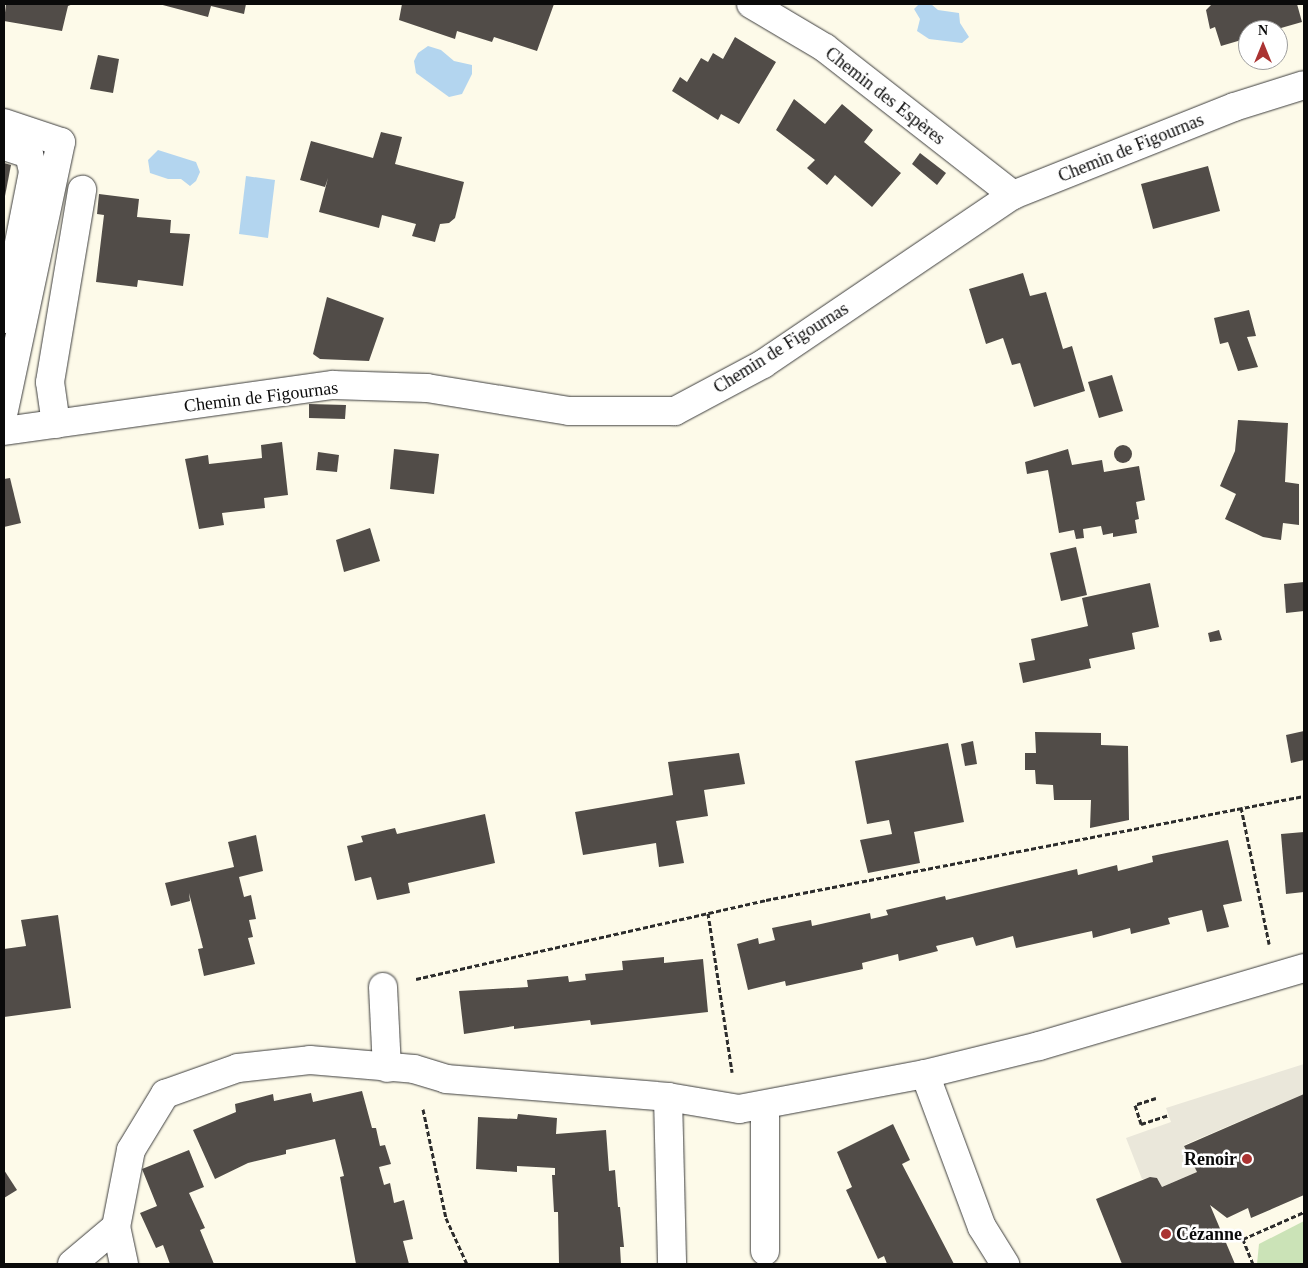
<!DOCTYPE html>
<meta charset="utf-8">
<style>
body{margin:0}
#map{position:relative;width:1308px;height:1268px;overflow:hidden;background:#fdfae9;font-family:Georgia,serif}
div>[style]{position:absolute}
.green>*{inset:0;background:#cbe3b7}
.plaza>*{inset:0;background:#eae7da}
.water>*{inset:0;background:#b3d5ef}
.building>*{inset:0;background:#514c48}
.round{border-radius:50%}
.path>*{height:3px;margin-top:-1.5px;transform-origin:0;background:repeating-linear-gradient(90deg,#2c2c2c 0 5px,transparent 0 7.5px)}
.roads{filter:drop-shadow(0 0 1px #3d3d3d) drop-shadow(0 0 1px #3d3d3d)}
.minor>*{height:28px;margin:-14px;padding:0 14px;transform-origin:14px;border-radius:14px;background:#fff}
.dots>*{width:14px;height:14px;translate:-50% -50%;box-sizing:border-box;border:2px solid #fff;border-radius:50%}
span{translate:-50% -50%;white-space:nowrap;text-align:center;line-height:1.15;-webkit-text-stroke:5px #fff;paint-order:stroke}
.street-label{font-size:18px;color:#0a0a0a}
.poi-label{font-size:18px;color:#0a0a0a;font-weight:700}
.right{translate:-100% -50%;text-align:right}
.left{translate:0 -50%;text-align:left}
.frame{position:absolute;inset:0;border:5px solid #0a0a0a;pointer-events:none}
.north{position:absolute;left:1238px;top:20px;width:50px;height:50px;box-sizing:border-box;background:#fff;border:1px solid #9d9d9d;border-radius:50%;rotate:0deg;font-size:14px;font-weight:700;line-height:20px;text-align:center;color:#0a0a0a}
.north::after{content:'';display:block;margin:auto;width:18px;height:22px;background:#aa3332;clip-path:polygon(50% 0,100% 100%,50% 72%,0 100%)}
</style>
<div id="map">
<div class="green">
<i style="clip-path:polygon(1304px 1221px,1304px 1264px,1257px 1264px,1259px 1244px)"></i>
</div>
<div class="plaza">
<i style="clip-path:polygon(1304px 1064px,1304px 1094px,1184px 1145px,1197px 1172px,1162px 1187px,1157px 1178px,1142px 1179px,1126px 1138px,1171px 1122px,1166px 1108px)"></i>
</div>
<div class="water">
<i style="clip-path:polygon(919px 4px,931px 4px,938px 10px,959px 13px,960px 23px,969px 37px,962px 43px,929px 39px,917px 31px,920px 19px,914px 9px)"></i>
<i style="clip-path:polygon(428px 46px,441px 50px,454px 61px,472px 65px,472px 74px,462px 94px,449px 97px,416px 73px,414px 61px,418px 53px)"></i>
<i style="clip-path:polygon(158px 150px,196px 162px,200px 172px,196px 181px,190px 186px,181px 179px,168px 179px,150px 173px,148px 160px)"></i>
<i style="clip-path:polygon(246px 176px,275px 180px,268px 238px,239px 234px)"></i>
</div>
<div class="building">
<i style="clip-path:polygon(6px 4px,73px 4px,68px 6px,62px 31px,4px 21px)"></i>
<i style="clip-path:polygon(159px 4px,246px 4px,244px 14px,211px 6px,208px 17px)"></i>
<i style="clip-path:polygon(402px 4px,427px 5px,554px 4px,537px 51px,494px 37px,492px 42px,457px 31px,455px 39px,399px 20px)"></i>
<i style="clip-path:polygon(1212px 4px,1297px 4px,1302px 22px,1274px 30px,1248px 30px,1248px 38px,1221px 46px,1215px 27px,1210px 29px,1206px 10px)"></i>
<i style="clip-path:polygon(735px 37px,776px 62px,739px 124px,721px 114px,718px 120px,672px 91px,680px 77px,687px 82px,701px 58px,708px 62px,713px 53px,723px 59px)"></i>
<i style="clip-path:polygon(98px 55px,119px 59px,113px 93px,90px 89px)"></i>
<i style="clip-path:polygon(794px 99px,825px 124px,842px 104px,873px 130px,864px 142px,901px 173px,872px 207px,835px 175px,827px 185px,807px 168px,815px 160px,776px 130px)"></i>
<i style="clip-path:polygon(381px 132px,402px 137px,395px 164px,464px 182px,455px 218px,449px 223px,440px 224px,435px 242px,412px 236px,416px 224px,382px 215px,379px 228px,319px 212px,328px 178px,325px 187px,300px 180px,311px 141px,373px 158px)"></i>
<i style="clip-path:polygon(920px 153px,946px 173px,937px 185px,912px 164px)"></i>
<i style="clip-path:polygon(4px 163px,11px 165px,5px 196px,4px 196px)"></i>
<i style="clip-path:polygon(1208px 166px,1220px 211px,1153px 229px,1141px 184px)"></i>
<i style="clip-path:polygon(99px 194px,139px 199px,137px 217px,171px 220px,170px 233px,190px 234px,183px 286px,138px 280px,137px 287px,96px 282px,104px 215px,97px 214px)"></i>
<i style="clip-path:polygon(1023px 273px,1030px 296px,1046px 292px,1063px 349px,1072px 346px,1085px 391px,1034px 407px,1020px 363px,1012px 365px,1003px 338px,986px 344px,969px 289px)"></i>
<i style="clip-path:polygon(327px 297px,384px 318px,369px 361px,320px 359px,313px 354px)"></i>
<i style="clip-path:polygon(1249px 310px,1256px 336px,1247px 337px,1258px 367px,1238px 371px,1228px 342px,1220px 344px,1214px 318px)"></i>
<i style="clip-path:polygon(1112px 375px,1123px 411px,1099px 418px,1088px 382px)"></i>
<i style="clip-path:polygon(309px 404px,346px 405px,345px 419px,309px 418px)"></i>
<i style="clip-path:polygon(1238px 420px,1288px 423px,1285px 482px,1299px 484px,1299px 525px,1283px 523px,1281px 540px,1263px 537px,1225px 519px,1236px 494px,1220px 486px,1235px 451px)"></i>
<i style="clip-path:polygon(282px 442px,288px 495px,264px 498px,265px 508px,222px 513px,224px 525px,199px 529px,185px 459px,208px 455px,209px 464px,262px 458px,261px 445px)"></i>
<i class="round" style="left:1114px;top:445px;width:18px;height:18px"></i>
<i style="clip-path:polygon(394px 449px,439px 454px,434px 494px,390px 489px)"></i>
<i style="clip-path:polygon(1068px 449px,1072px 465px,1102px 460px,1104px 472px,1139px 466px,1145px 500px,1136px 502px,1139px 519px,1135px 520px,1137px 533px,1113px 537px,1113px 533px,1103px 535px,1101px 526px,1083px 529px,1084px 538px,1076px 539px,1074px 530px,1059px 533px,1048px 470px,1027px 474px,1025px 462px)"></i>
<i style="clip-path:polygon(318px 452px,339px 455px,337px 472px,316px 470px)"></i>
<i style="clip-path:polygon(10px 478px,21px 523px,4px 527px,4px 479px)"></i>
<i style="clip-path:polygon(370px 528px,380px 561px,344px 572px,336px 540px)"></i>
<i style="clip-path:polygon(1076px 547px,1087px 595px,1061px 601px,1050px 553px)"></i>
<i style="clip-path:polygon(1304px 582px,1304px 611px,1286px 613px,1284px 584px)"></i>
<i style="clip-path:polygon(1150px 583px,1159px 627px,1132px 633px,1135px 649px,1089px 659px,1091px 668px,1023px 683px,1019px 663px,1035px 660px,1031px 639px,1088px 626px,1082px 598px)"></i>
<i style="clip-path:polygon(1219px 630px,1222px 640px,1210px 642px,1208px 633px)"></i>
<i style="clip-path:polygon(1304px 731px,1304px 760px,1291px 763px,1286px 735px)"></i>
<i style="clip-path:polygon(1035px 732px,1101px 733px,1101px 745px,1128px 746px,1129px 820px,1090px 828px,1091px 800px,1054px 800px,1053px 785px,1036px 784px,1035px 770px,1025px 770px,1025px 753px,1036px 753px)"></i>
<i style="clip-path:polygon(973px 741px,977px 764px,965px 766px,961px 744px)"></i>
<i style="clip-path:polygon(948px 743px,964px 822px,914px 832px,920px 863px,868px 873px,860px 840px,892px 834px,889px 820px,867px 824px,855px 761px)"></i>
<i style="clip-path:polygon(739px 753px,745px 784px,704px 790px,708px 816px,676px 821px,684px 863px,659px 867px,656px 843px,583px 855px,575px 812px,673px 795px,668px 762px)"></i>
<i style="clip-path:polygon(485px 814px,495px 863px,408px 883px,410px 893px,377px 900px,371px 877px,355px 881px,347px 846px,363px 842px,361px 836px,395px 828px,397px 834px)"></i>
<i style="clip-path:polygon(1304px 832px,1304px 892px,1286px 894px,1281px 834px)"></i>
<i style="clip-path:polygon(256px 835px,263px 871px,239px 877px,244px 897px,251px 895px,256px 919px,249px 920px,253px 937px,248px 938px,255px 964px,204px 976px,198px 949px,203px 948px,189px 893px,190px 901px,171px 906px,165px 883px,234px 867px,228px 842px)"></i>
<i style="clip-path:polygon(1228px 840px,1242px 901px,1223px 905px,1229px 927px,1207px 932px,1202px 910px,1168px 918px,1170px 924px,1131px 934px,1130px 928px,1093px 938px,1092px 931px,1016px 948px,1013px 936px,976px 946px,973px 937px,936px 946px,938px 951px,899px 961px,898px 954px,862px 963px,863px 969px,786px 986px,785px 981px,748px 990px,737px 944px,758px 938px,759px 944px,775px 940px,772px 928px,811px 920px,812px 926px,870px 913px,871px 919px,888px 915px,886px 910px,945px 896px,946px 900px,1077px 869px,1078px 875px,1117px 865px,1118px 871px,1153px 862px,1152px 856px)"></i>
<i style="clip-path:polygon(58px 915px,71px 1008px,4px 1017px,4px 949px,26px 946px,21px 920px)"></i>
<i style="clip-path:polygon(664px 957px,664px 963px,703px 959px,708px 1012px,591px 1025px,590px 1020px,514px 1029px,514px 1026px,464px 1034px,459px 991px,528px 987px,527px 980px,568px 976px,569px 982px,586px 980px,585px 974px,623px 970px,622px 961px)"></i>
<i style="clip-path:polygon(362px 1091px,372px 1128px,376px 1128px,380px 1146px,385px 1145px,391px 1164px,379px 1167px,384px 1185px,390px 1183px,394px 1203px,404px 1200px,413px 1239px,403px 1241px,409px 1264px,356px 1264px,340px 1177px,344px 1176px,335px 1139px,286px 1150px,286px 1154px,248px 1163px,215px 1179px,193px 1130px,236px 1112px,235px 1104px,273px 1094px,274px 1101px,311px 1093px,313px 1102px)"></i>
<i style="clip-path:polygon(1304px 1094px,1304px 1195px,1251px 1218px,1248px 1208px,1227px 1218px,1210px 1205px,1235px 1264px,1122px 1264px,1096px 1199px,1150px 1177px,1157px 1178px,1162px 1187px,1197px 1172px,1184px 1146px)"></i>
<i style="clip-path:polygon(518px 1114px,557px 1118px,556px 1134px,606px 1130px,609px 1171px,615px 1170px,618px 1207px,620px 1207px,624px 1247px,620px 1247px,621px 1264px,559px 1264px,558px 1212px,554px 1212px,552px 1175px,555px 1175px,555px 1168px,517px 1166px,517px 1172px,476px 1169px,478px 1117px,517px 1119px)"></i>
<i style="clip-path:polygon(893px 1124px,910px 1160px,902px 1164px,954px 1264px,887px 1264px,884px 1256px,878px 1259px,846px 1190px,852px 1187px,837px 1152px)"></i>
<i style="clip-path:polygon(189px 1150px,204px 1187px,189px 1193px,205px 1228px,200px 1230px,214px 1264px,170px 1264px,163px 1245px,156px 1248px,140px 1213px,157px 1206px,142px 1169px)"></i>
<i style="clip-path:polygon(4px 1170px,17px 1190px,4px 1198px)"></i>
</div>
<div class="path">
<i style="left:1241px;top:807px;width:140px;rotate:78.4deg"></i>
<i style="left:708px;top:913px;width:161px;rotate:81.4deg"></i>
<i style="left:416px;top:979px;width:359px;rotate:-12.7deg"></i>
<i style="left:766px;top:900px;width:548px;rotate:-10.94deg"></i>
<i style="left:1156px;top:1098px;width:22px;rotate:162deg"></i>
<i style="left:1135px;top:1105px;width:20px;rotate:72deg"></i>
<i style="left:1141px;top:1124px;width:28px;rotate:-18deg"></i>
<i style="left:423px;top:1109px;width:111px;rotate:78.1deg"></i>
<i style="left:446px;top:1218px;width:51px;rotate:65.5deg"></i>
<i style="left:1253px;top:1264px;width:27px;rotate:-112deg"></i>
<i style="left:1243px;top:1239px;width:67px;rotate:-23.9deg"></i>
</div>
<div class="roads">
<div class="minor">
<i style="left:751px;top:4px;width:86px;rotate:30.7deg"></i>
<i style="left:825px;top:48px;width:239px;rotate:38deg"></i>
<i style="left:4px;top:123px;width:60px;rotate:18.4deg"></i>
<i style="left:61px;top:142px;width:275px;rotate:102deg"></i>
<i style="left:4px;top:146px;width:26px;rotate:18deg"></i>
<i style="left:29px;top:154px;width:18px;rotate:77deg"></i>
<i style="left:33px;top:172px;width:150px;rotate:101.2deg"></i>
<i style="left:56px;top:424px;width:42px;rotate:-98.1deg"></i>
<i style="left:50px;top:382px;width:195px;rotate:-80.5deg"></i>
<i style="left:4px;top:431px;width:332px;rotate:-8deg"></i>
<i style="left:333px;top:385px;width:94px;rotate:1.8deg"></i>
<i style="left:427px;top:388px;width:144px;rotate:9.2deg"></i>
<i style="left:569px;top:411px;width:106px"></i>
<i style="left:675px;top:411px;width:100px;rotate:-28.1deg"></i>
<i style="left:763px;top:364px;width:302px;rotate:-34.1deg"></i>
<i style="left:1013px;top:195px;width:238px;rotate:-21.7deg"></i>
<i style="left:1234px;top:107px;width:73px;rotate:-17.4deg"></i>
<i style="left:383px;top:987px;width:81px;rotate:87.2deg"></i>
<i style="left:925px;top:1074px;width:163px;rotate:69.6deg"></i>
<i style="left:982px;top:1227px;width:44px;rotate:58.1deg"></i>
<i style="left:668px;top:1097px;width:167px;rotate:88.6deg"></i>
<i style="left:765px;top:1106px;width:145px;rotate:90deg"></i>
<i style="left:72px;top:1264px;width:57px;rotate:-40.1deg"></i>
<i style="left:124px;top:1264px;width:38px;rotate:-102deg"></i>
<i style="left:116px;top:1227px;width:78px;rotate:-79deg"></i>
<i style="left:131px;top:1150px;width:66px;rotate:-58.7deg"></i>
<i style="left:165px;top:1094px;width:77px;rotate:-19.6deg"></i>
<i style="left:238px;top:1068px;width:72px;rotate:-6.3deg"></i>
<i style="left:310px;top:1060px;width:104px;rotate:4.9deg"></i>
<i style="left:414px;top:1069px;width:34px;rotate:17deg"></i>
<i style="left:446px;top:1079px;width:223px;rotate:4.6deg"></i>
<i style="left:668px;top:1097px;width:72px;rotate:9.6deg"></i>
<i style="left:739px;top:1109px;width:189px;rotate:-10.7deg"></i>
<i style="left:925px;top:1074px;width:117px;rotate:-13.8deg"></i>
<i style="left:1039px;top:1046px;width:276px;rotate:-16.4deg"></i>
</div>
</div>
<div class="dots">
<i style="left:1247px;top:1159px;background:#aa3332"></i>
<i style="left:1166px;top:1234px;background:#aa3332"></i>
</div>
<div class="street-label">
<span style="left:885px;top:96px;rotate:38deg">Chemin des Espères</span>
<span style="left:1131px;top:148px;rotate:-22deg">Chemin de Figournas</span>
<span style="left:781px;top:348px;rotate:-32deg">Chemin de Figournas</span>
<span style="left:261px;top:397px;rotate:-7deg">Chemin de Figournas</span>
</div>
<div class="poi-label">
<span class="right" style="left:1237px;top:1159px">Renoir</span>
<span class="left" style="left:1176px;top:1234px">Cézanne</span>
</div>
<div class="frame"></div>
<div class="north">N</div>
</div>
